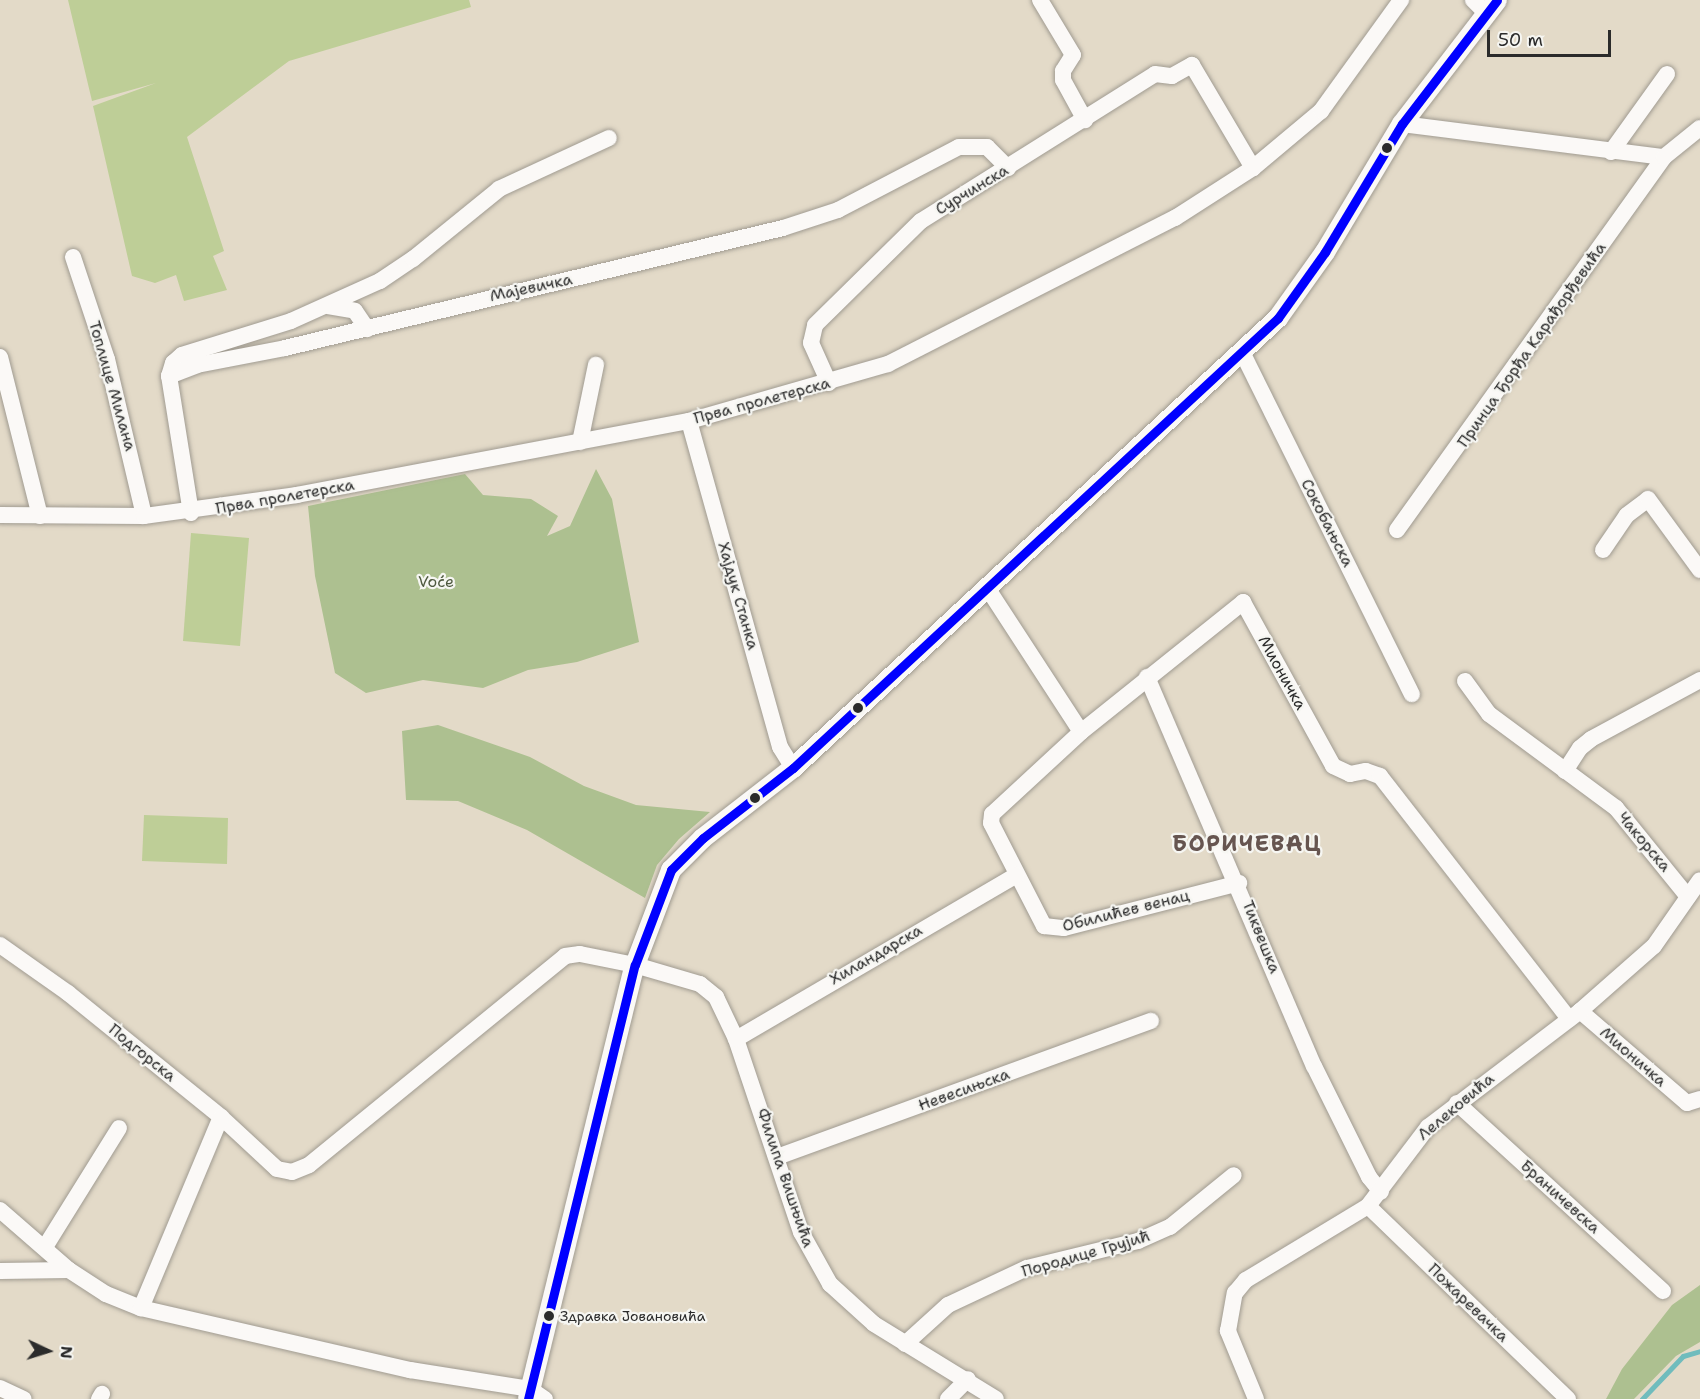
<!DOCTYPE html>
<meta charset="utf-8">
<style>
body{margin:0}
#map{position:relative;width:1700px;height:1399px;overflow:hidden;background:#e3dac8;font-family:"Shantell Sans",sans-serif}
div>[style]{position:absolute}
.green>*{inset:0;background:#bece97}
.forest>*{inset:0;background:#adc090}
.stream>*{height:5px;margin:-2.5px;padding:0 2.5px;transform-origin:2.5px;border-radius:2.5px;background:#70bcbd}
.roads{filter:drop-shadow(0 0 2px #a09b91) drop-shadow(0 0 2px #a09b91)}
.minor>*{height:16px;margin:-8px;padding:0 8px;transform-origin:8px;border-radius:8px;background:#fbf9f7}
.tertiary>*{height:20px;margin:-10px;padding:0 10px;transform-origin:10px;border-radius:10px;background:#fbf9f7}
.bus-1>*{height:9px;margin:-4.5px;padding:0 4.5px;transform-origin:4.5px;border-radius:4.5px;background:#00f}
.dots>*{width:16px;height:16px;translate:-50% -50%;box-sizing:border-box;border:3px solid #f6f6f2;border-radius:50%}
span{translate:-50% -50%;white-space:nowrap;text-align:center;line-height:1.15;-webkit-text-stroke:4.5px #f6f6f2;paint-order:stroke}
.bus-label{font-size:14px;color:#2b2b2b}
.left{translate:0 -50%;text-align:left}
.street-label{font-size:16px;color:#2b2b2b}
.park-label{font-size:16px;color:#4e593f}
.district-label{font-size:22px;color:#665550;font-weight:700;letter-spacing:1.5px}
.north{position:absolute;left:18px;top:1321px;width:60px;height:60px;-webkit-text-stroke:4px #f6f6f2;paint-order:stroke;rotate:94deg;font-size:16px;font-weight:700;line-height:24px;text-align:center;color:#2b2b2b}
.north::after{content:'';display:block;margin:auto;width:21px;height:27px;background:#2b2b2b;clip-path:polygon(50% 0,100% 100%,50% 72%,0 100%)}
.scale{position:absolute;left:1487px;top:30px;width:124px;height:27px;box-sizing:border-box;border:3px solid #2b2b2b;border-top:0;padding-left:8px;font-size:18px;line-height:21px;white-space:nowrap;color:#2b2b2b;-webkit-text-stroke:4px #f6f6f2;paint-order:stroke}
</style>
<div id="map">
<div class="green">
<i style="clip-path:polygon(68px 0,469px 0,471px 7px,289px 61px,187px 137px,224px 251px,213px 256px,227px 290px,184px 301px,176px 275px,155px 283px,132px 276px,93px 106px,156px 83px,92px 101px)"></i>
<i style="clip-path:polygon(191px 533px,249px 538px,240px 646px,183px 641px)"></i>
<i style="clip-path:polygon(144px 815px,228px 818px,227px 864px,142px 861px)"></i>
</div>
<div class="forest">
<i style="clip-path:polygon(596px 469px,612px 499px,639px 642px,577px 662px,528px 670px,483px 688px,423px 680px,366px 693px,335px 673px,315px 576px,308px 506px,465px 474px,483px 495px,531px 499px,558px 516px,547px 536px,570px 526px)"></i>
<i style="clip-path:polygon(438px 725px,530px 757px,584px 786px,636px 805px,710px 812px,679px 839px,657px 865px,645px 898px,527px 830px,458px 801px,406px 800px,402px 731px)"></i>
<i style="clip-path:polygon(1700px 1285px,1700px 1342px,1676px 1356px,1634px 1399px,1606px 1399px,1622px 1369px,1672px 1305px)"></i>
</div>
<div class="stream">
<i style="left:1642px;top:1399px;width:59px;rotate:-46.4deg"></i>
<i style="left:1683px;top:1356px;width:18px;rotate:-16deg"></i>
</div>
<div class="roads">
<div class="minor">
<i style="left:1040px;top:0;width:64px;rotate:59deg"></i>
<i style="left:1073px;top:55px;width:19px;rotate:122deg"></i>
<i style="left:1063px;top:71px;width:9px;rotate:90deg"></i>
<i style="left:1063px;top:80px;width:46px;rotate:61.2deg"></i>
<i style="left:1473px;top:0;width:18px;rotate:45deg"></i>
<i style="left:1402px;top:124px;width:264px;rotate:7.2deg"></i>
<i style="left:1611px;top:152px;width:96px;rotate:-54.3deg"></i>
<i style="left:73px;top:257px;width:108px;rotate:71.6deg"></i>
<i style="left:107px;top:359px;width:161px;rotate:76.7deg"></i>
<i style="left:328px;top:306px;width:27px;rotate:10deg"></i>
<i style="left:355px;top:311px;width:22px;rotate:56deg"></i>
<i style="left:1242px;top:352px;width:382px;rotate:63.6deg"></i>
<i style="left:0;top:357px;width:164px;rotate:75.9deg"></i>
<i style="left:169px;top:376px;width:14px;rotate:-73deg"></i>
<i style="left:173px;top:363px;width:12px;rotate:-42deg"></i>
<i style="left:182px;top:355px;width:114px;rotate:-17.3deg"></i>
<i style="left:291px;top:321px;width:98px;rotate:-24.2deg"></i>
<i style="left:380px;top:281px;width:40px;rotate:-34deg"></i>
<i style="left:413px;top:259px;width:111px;rotate:-39.1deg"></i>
<i style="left:499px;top:189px;width:121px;rotate:-24.9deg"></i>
<i style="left:829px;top:383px;width:44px;rotate:-114.2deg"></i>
<i style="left:811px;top:343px;width:18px;rotate:-77deg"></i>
<i style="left:815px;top:325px;width:148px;rotate:-44.5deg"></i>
<i style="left:921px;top:221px;width:276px;rotate:-32.1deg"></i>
<i style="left:1155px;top:74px;width:17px;rotate:7deg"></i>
<i style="left:1172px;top:76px;width:23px;rotate:-29deg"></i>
<i style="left:1192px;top:65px;width:120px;rotate:59.4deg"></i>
<i style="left:689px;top:421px;width:338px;rotate:74.4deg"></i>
<i style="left:780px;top:747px;width:25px;rotate:58deg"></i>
<i style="left:580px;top:442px;width:79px;rotate:-78.3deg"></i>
<i style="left:191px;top:513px;width:139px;rotate:-99.1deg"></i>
<i style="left:169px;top:376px;width:30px;rotate:-21deg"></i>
<i style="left:197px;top:365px;width:90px;rotate:-10.9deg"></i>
<i style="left:285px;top:348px;width:512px;rotate:-13.55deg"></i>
<i style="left:783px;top:228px;width:58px;rotate:-18.1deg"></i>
<i style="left:838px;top:210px;width:136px;rotate:-27.5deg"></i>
<i style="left:959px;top:147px;width:28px"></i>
<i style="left:987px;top:147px;width:30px;rotate:45deg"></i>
<i style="left:0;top:515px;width:144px;rotate:0.4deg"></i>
<i style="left:144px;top:516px;width:154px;rotate:-7.8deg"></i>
<i style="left:297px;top:495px;width:399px;rotate:-10.7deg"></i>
<i style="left:689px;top:421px;width:207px;rotate:-16deg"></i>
<i style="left:888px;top:364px;width:322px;rotate:-27deg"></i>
<i style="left:1175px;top:218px;width:93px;rotate:-32.7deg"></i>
<i style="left:1253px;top:168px;width:89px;rotate:-40deg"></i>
<i style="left:1321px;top:111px;width:137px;rotate:-54.2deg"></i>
<i style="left:1397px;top:530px;width:459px;rotate:-54.4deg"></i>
<i style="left:1664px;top:157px;width:46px;rotate:-38.9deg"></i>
<i style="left:1603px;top:550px;width:42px;rotate:-55.6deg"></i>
<i style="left:1627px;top:515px;width:26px;rotate:-37deg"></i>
<i style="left:1648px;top:499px;width:88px;rotate:53.8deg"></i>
<i style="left:986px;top:586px;width:174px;rotate:56.9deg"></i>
<i style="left:1081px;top:732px;width:208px;rotate:-38.7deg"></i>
<i style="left:1243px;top:602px;width:187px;rotate:61.2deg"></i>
<i style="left:1333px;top:766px;width:19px;rotate:25deg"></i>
<i style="left:1350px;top:774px;width:16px;rotate:-11deg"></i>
<i style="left:1366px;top:771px;width:15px;rotate:20deg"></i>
<i style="left:1380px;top:776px;width:308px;rotate:52.1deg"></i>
<i style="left:1147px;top:677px;width:423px;rotate:66.8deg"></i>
<i style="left:1314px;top:1066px;width:124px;rotate:63.6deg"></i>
<i style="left:1369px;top:1177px;width:19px;rotate:51deg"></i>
<i style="left:1465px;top:681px;width:41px;rotate:54deg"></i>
<i style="left:1489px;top:714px;width:158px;rotate:36.5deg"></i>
<i style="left:1616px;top:808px;width:114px;rotate:51deg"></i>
<i style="left:1081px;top:732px;width:121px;rotate:137.3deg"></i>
<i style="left:992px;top:814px;width:9px;rotate:96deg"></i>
<i style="left:991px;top:823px;width:116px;rotate:62.8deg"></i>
<i style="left:1044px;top:926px;width:20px;rotate:6deg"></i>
<i style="left:1064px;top:928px;width:181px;rotate:-14.4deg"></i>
<i style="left:1565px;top:771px;width:27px;rotate:-57deg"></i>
<i style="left:1580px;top:748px;width:14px;rotate:-39deg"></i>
<i style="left:1591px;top:739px;width:124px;rotate:-28.4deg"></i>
<i style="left:0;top:945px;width:83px;rotate:35.2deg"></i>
<i style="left:68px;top:993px;width:197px;rotate:39deg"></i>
<i style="left:221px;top:1117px;width:76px;rotate:42.9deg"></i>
<i style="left:277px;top:1169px;width:15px;rotate:11deg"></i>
<i style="left:292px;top:1172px;width:18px;rotate:-22deg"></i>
<i style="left:309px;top:1165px;width:330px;rotate:-39.2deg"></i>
<i style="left:565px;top:956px;width:15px;rotate:-8deg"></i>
<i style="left:580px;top:954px;width:56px;rotate:11.3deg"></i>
<i style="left:635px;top:965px;width:68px;rotate:16.3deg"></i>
<i style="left:700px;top:984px;width:21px;rotate:39deg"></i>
<i style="left:716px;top:997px;width:47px;rotate:64.5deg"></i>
<i style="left:736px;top:1039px;width:204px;rotate:71.4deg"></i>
<i style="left:801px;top:1232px;width:60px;rotate:60.9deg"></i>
<i style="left:830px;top:1284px;width:59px;rotate:42.3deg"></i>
<i style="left:874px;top:1324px;width:143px;rotate:31.6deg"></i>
<i style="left:1580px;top:1011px;width:141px;rotate:40.7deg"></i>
<i style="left:1687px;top:1103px;width:14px;rotate:-17deg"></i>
<i style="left:736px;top:1039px;width:325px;rotate:-30.3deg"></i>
<i style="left:1457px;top:1103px;width:279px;rotate:42.4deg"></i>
<i style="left:777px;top:1157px;width:398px;rotate:-20deg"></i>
<i style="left:1368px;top:1206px;width:278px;rotate:44deg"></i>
<i style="left:0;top:1210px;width:91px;rotate:41deg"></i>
<i style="left:69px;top:1270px;width:44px;rotate:33deg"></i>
<i style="left:106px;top:1294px;width:38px;rotate:22deg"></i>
<i style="left:141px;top:1308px;width:276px;rotate:13deg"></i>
<i style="left:410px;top:1370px;width:121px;rotate:9deg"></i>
<i style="left:530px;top:1389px;width:18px;rotate:34deg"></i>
<i style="left:45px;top:1247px;width:140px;rotate:-58.1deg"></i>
<i style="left:0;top:1271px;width:69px;rotate:-0.8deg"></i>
<i style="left:141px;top:1308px;width:207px;rotate:-67.3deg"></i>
<i style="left:905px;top:1344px;width:58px;rotate:-42.2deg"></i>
<i style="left:948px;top:1305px;width:87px;rotate:-25.1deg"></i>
<i style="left:1027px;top:1268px;width:114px;rotate:-13.7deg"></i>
<i style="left:1138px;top:1241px;width:35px;rotate:-24deg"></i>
<i style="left:1170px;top:1227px;width:82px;rotate:-39.1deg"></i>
<i style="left:0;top:1388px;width:26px;rotate:25deg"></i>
<i style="left:99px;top:1399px;width:6px;rotate:-59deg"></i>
<i style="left:948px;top:1399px;width:28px;rotate:-45deg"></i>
<i style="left:1256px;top:1399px;width:74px;rotate:-112.4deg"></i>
<i style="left:1228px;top:1331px;width:39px;rotate:-80deg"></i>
<i style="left:1235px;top:1293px;width:17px;rotate:-50deg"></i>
<i style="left:1246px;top:1280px;width:143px;rotate:-31.2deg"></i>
<i style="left:1368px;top:1206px;width:99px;rotate:-52.8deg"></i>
<i style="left:1428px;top:1127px;width:191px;rotate:-37.3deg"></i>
<i style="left:1580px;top:1011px;width:98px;rotate:-41.3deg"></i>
<i style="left:1654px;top:946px;width:80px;rotate:-55.1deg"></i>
</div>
<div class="tertiary">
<i style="left:528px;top:1399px;width:447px;rotate:-76.2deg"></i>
<i style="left:635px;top:965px;width:102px;rotate:-69.2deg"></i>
<i style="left:671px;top:870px;width:45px;rotate:-45deg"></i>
<i style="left:703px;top:838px;width:114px;rotate:-37.9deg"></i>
<i style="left:793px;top:768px;width:662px;rotate:-42.86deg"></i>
<i style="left:1278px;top:318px;width:81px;rotate:-54.5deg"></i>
<i style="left:1325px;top:252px;width:149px;rotate:-59deg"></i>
<i style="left:1402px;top:124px;width:156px;rotate:-52.5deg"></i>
</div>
</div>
<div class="bus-1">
<i style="left:528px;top:1399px;width:447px;rotate:-76.2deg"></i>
<i style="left:635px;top:965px;width:102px;rotate:-69.2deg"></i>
<i style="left:671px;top:870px;width:45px;rotate:-45deg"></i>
<i style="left:703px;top:838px;width:114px;rotate:-37.9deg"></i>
<i style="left:793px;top:768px;width:662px;rotate:-42.86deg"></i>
<i style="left:1278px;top:318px;width:81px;rotate:-54.5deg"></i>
<i style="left:1325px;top:252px;width:149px;rotate:-59deg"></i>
<i style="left:1402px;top:124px;width:156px;rotate:-52.5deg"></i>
</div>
<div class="dots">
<i style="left:1387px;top:148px;background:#2b2b2b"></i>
<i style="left:858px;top:708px;background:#2b2b2b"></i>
<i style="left:755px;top:798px;background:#2b2b2b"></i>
<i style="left:549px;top:1316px;background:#2b2b2b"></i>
</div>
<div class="bus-label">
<span class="left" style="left:560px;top:1316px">Здравка Јовановића</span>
</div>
<div class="street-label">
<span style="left:972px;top:190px;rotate:-31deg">Сурчинска</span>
<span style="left:531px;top:288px;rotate:-12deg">Мајевичка</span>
<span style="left:1532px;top:345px;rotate:-55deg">Принца Ђорђа Карађорђевића</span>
<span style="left:112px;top:386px;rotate:74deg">Топлице Милана</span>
<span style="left:762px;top:401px;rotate:-15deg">Прва пролетерска</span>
<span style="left:285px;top:497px;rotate:-10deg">Прва пролетерска</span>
<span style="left:1327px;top:523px;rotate:63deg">Сокобањска</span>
<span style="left:738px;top:596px;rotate:74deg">Хајдук Станка</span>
<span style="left:1282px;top:673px;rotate:61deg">Мионичка</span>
<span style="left:1644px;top:842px;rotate:50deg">Чакорска</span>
<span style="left:1126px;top:911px;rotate:-14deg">Обилићев венац</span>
<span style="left:1261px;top:937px;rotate:68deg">Тиквешка</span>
<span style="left:876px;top:955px;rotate:-30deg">Хиландарска</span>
<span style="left:142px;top:1053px;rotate:39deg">Подгорска</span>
<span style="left:1633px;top:1057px;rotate:41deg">Мионичка</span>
<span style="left:964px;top:1090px;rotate:-20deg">Невесињска</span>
<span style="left:1456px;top:1107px;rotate:-40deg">Лелековића</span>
<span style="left:785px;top:1178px;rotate:71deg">Филипа Вишњића</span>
<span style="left:1560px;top:1197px;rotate:42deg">Браничевска</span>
<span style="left:1086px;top:1254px;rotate:-16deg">Породице Грујић</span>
<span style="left:1468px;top:1303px;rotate:44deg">Пожаревачка</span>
</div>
<div class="park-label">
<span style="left:436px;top:582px">Voće</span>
</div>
<div class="district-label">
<span style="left:1247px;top:844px">БОРИЧЕВАЦ</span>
</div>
<div class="north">N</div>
<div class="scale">50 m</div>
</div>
